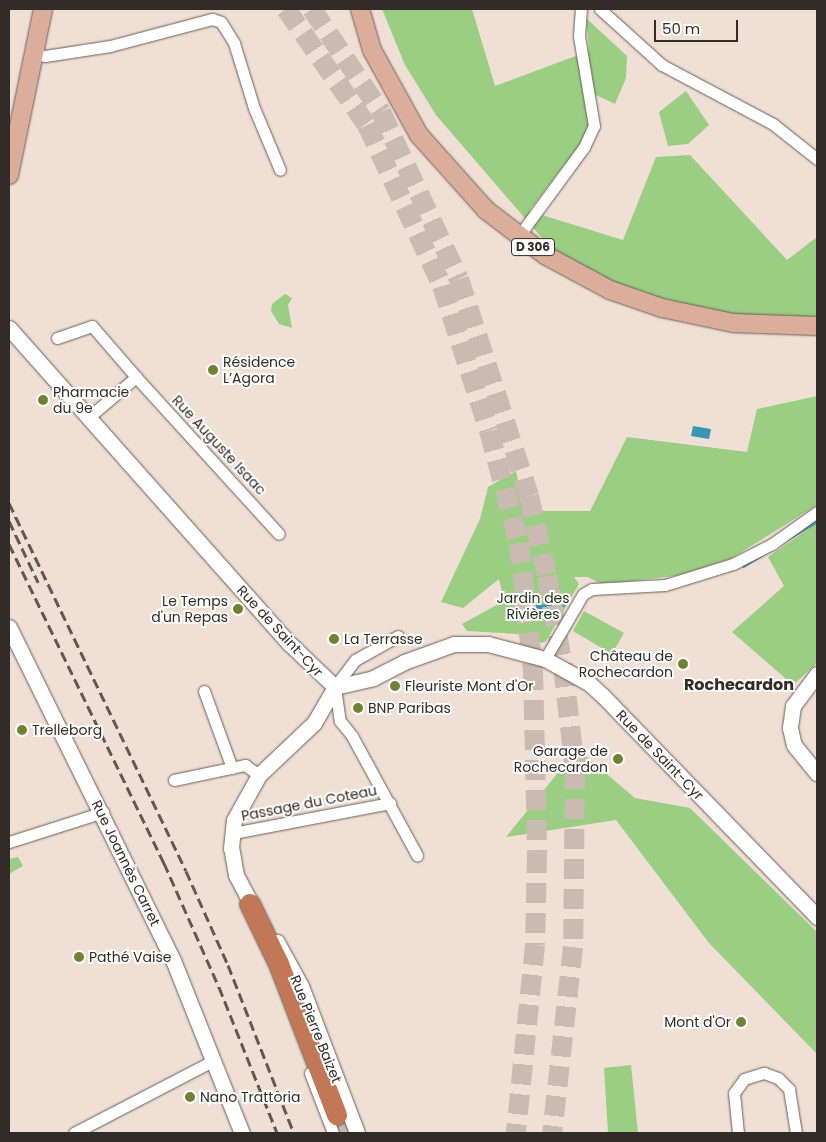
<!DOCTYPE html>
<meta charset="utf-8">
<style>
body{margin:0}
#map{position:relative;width:826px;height:1142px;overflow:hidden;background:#efdfd5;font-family:Poppins,sans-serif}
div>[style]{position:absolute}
.green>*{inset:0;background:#9ace83}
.water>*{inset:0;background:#3796b4}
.stream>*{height:3px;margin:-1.5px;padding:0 1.5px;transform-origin:1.5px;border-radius:1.5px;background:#3796b4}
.highway-tunnel>*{height:20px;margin-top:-10px;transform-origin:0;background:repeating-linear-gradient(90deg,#c9bbb2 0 20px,transparent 0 30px)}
.roads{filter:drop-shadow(0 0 1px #6a5d55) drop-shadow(0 0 1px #6a5d55)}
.street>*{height:11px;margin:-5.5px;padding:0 5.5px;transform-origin:5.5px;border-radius:5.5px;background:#fff}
.secondary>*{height:15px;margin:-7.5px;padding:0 7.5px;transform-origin:7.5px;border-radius:7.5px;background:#fff}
.primary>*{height:18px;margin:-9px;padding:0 9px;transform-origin:9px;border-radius:9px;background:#daae9a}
.highway>*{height:20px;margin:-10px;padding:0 10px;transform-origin:10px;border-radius:10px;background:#c27856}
.rail>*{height:3px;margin-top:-1.5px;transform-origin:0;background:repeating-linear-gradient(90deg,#605852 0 10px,transparent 0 15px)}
.dots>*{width:14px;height:14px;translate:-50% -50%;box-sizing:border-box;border:2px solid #fff;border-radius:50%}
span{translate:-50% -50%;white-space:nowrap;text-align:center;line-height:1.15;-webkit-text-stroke:4px #fff;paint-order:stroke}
.shield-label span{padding:1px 4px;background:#fff;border:1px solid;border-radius:4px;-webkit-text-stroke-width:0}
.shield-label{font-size:12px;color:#322c28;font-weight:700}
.poi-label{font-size:14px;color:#322c28}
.left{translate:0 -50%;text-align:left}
.right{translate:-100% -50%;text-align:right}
.street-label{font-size:14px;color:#322c28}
.park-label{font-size:14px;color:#1b3010}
.quarter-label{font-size:16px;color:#322c28;font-weight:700}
.frame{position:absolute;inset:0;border:10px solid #322c28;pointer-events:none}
.scale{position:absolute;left:654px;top:20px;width:84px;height:22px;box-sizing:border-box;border:2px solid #322c28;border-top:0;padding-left:6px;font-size:15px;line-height:18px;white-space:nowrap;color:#322c28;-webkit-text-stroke:4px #fff;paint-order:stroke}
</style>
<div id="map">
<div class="green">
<i style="clip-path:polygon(382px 9px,472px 9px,495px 86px,589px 51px,586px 18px,627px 56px,626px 78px,615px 104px,594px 94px,594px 126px,529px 211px,623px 240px,656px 157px,690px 155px,787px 260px,817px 237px,817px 328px,766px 323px,659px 302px,609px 285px,554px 252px,436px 115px,405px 65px)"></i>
<i style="clip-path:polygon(686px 91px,709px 125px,688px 144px,668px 146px,659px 112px)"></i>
<i style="clip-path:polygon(285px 294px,292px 298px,288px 305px,292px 328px,279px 324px,271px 311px,272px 304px)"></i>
<i style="clip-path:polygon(817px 396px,817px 505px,730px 559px,680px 575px,603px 585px,588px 577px,574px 577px,579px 584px,546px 641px,542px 643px,517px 634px,467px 631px,462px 624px,504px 601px,499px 579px,463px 608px,441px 602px,480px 519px,488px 487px,516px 471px,524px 511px,590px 511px,627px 437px,747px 452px,757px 409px)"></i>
<i style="clip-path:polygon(817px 523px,817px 663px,793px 685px,732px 632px,784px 586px,768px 557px)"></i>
<i style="clip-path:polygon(584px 611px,624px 633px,612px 654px,573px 631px)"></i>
<i style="clip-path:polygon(583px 754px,635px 798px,690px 808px,817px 932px,817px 1054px,709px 943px,616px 820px,506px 837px,557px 774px)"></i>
<i style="clip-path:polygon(18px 857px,23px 866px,9px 874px,9px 859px)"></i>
<i style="clip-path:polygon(631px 1065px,638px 1133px,608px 1133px,604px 1068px)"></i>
</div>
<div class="water">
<i style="clip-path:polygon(693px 426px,711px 429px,709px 439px,691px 436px)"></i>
<i style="clip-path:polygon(535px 600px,540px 604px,560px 606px,568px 603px,564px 607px,543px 608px,543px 612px,557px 622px,556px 625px,532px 605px)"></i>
</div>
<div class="stream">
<i style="left:743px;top:566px;width:87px;rotate:-31.3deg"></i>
</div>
<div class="highway-tunnel">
<i style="left:286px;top:9px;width:141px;rotate:55.1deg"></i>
<i style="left:367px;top:125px;width:178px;rotate:65deg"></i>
<i style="left:442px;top:286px;width:152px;rotate:72deg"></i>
<i style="left:489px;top:431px;width:116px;rotate:75deg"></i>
<i style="left:519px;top:543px;width:128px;rotate:83.7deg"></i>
<i style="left:533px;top:670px;width:183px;rotate:88.7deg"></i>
<i style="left:537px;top:853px;width:92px;rotate:91.2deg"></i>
<i style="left:535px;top:945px;width:189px;rotate:95.8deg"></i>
<i style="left:312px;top:9px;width:124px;rotate:56.2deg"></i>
<i style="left:381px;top:112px;width:184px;rotate:65deg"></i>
<i style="left:459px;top:279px;width:228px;rotate:72.1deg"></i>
<i style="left:529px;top:496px;width:82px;rotate:77.3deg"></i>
<i style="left:547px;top:576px;width:92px;rotate:80deg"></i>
<i style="left:563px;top:667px;width:103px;rotate:83.3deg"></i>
<i style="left:575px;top:769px;width:178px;rotate:90.6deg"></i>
<i style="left:573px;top:947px;width:187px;rotate:96.4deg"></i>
<i style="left:337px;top:1115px;width:20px;rotate:66deg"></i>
</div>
<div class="roads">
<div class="street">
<i style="left:600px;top:9px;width:84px;rotate:42.1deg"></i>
<i style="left:662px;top:65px;width:126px;rotate:28deg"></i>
<i style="left:773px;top:124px;width:56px;rotate:38.5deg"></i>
<i style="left:34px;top:54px;width:11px;rotate:10deg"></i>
<i style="left:45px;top:56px;width:66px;rotate:-8.7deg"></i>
<i style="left:110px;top:46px;width:106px;rotate:-14.8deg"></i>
<i style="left:212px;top:19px;width:9px;rotate:18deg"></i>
<i style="left:221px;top:22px;width:25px;rotate:58deg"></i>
<i style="left:234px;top:43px;width:68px;rotate:72.9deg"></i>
<i style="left:254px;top:108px;width:67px;rotate:67.2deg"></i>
<i style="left:518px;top:237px;width:112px;rotate:-53.7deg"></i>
<i style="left:584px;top:147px;width:23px;rotate:-65deg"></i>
<i style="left:594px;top:126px;width:91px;rotate:-99.5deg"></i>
<i style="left:579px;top:36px;width:27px;rotate:-86deg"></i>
<i style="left:57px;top:338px;width:37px;rotate:-19deg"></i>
<i style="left:92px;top:326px;width:67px;rotate:49.2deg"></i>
<i style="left:89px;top:417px;width:62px;rotate:-40.4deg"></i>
<i style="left:136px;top:377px;width:212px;rotate:47.7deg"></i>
<i style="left:398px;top:636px;width:49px;rotate:150.8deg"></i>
<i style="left:355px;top:660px;width:34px;rotate:127deg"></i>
<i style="left:335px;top:687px;width:34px;rotate:82deg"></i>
<i style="left:340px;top:721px;width:19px;rotate:51deg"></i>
<i style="left:352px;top:736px;width:136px;rotate:61.4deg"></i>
<i style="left:545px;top:659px;width:75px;rotate:-59.7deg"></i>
<i style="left:583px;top:594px;width:10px;rotate:-29deg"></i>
<i style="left:592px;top:589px;width:73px;rotate:-3.1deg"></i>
<i style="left:665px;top:585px;width:71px;rotate:-17.2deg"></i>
<i style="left:733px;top:564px;width:44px;rotate:-27.1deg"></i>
<i style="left:772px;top:544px;width:55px;rotate:-35.4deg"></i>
<i style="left:204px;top:691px;width:82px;rotate:70deg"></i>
<i style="left:174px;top:780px;width:73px;rotate:-11.9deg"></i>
<i style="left:245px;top:765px;width:17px;rotate:36deg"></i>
<i style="left:233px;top:833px;width:160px;rotate:-10.8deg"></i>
<i style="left:9px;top:842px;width:99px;rotate:-17.7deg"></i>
<i style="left:310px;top:1073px;width:64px;rotate:69deg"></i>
<i style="left:74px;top:1133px;width:158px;rotate:-27.5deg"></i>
<i style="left:738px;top:1133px;width:40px;rotate:-95.7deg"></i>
<i style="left:734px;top:1093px;width:17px;rotate:-54deg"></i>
<i style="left:744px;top:1079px;width:21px;rotate:-17deg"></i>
<i style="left:764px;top:1073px;width:15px;rotate:20deg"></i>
<i style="left:778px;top:1078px;width:16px;rotate:45deg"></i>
<i style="left:789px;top:1089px;width:45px;rotate:81deg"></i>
</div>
<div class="secondary">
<i style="left:9px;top:328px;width:423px;rotate:48.4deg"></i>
<i style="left:290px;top:644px;width:62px;rotate:43.7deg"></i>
<i style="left:9px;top:627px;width:371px;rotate:63.8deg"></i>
<i style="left:173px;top:960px;width:186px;rotate:68.3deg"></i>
<i style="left:817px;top:674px;width:40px;rotate:127deg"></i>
<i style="left:793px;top:706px;width:22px;rotate:98deg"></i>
<i style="left:790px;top:728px;width:17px;rotate:77deg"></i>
<i style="left:794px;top:745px;width:36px;rotate:51deg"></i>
<i style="left:335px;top:687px;width:39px;rotate:-13deg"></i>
<i style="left:373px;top:678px;width:35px;rotate:-27deg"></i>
<i style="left:404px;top:662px;width:53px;rotate:-19.8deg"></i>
<i style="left:454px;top:644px;width:34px"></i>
<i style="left:488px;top:644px;width:59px;rotate:14.7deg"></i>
<i style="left:545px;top:659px;width:51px;rotate:29.1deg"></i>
<i style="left:590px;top:684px;width:18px;rotate:43deg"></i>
<i style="left:603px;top:696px;width:308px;rotate:45.9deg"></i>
<i style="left:255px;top:911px;width:41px;rotate:-117.8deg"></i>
<i style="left:236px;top:875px;width:27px;rotate:-100deg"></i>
<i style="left:231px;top:848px;width:28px;rotate:-84deg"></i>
<i style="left:234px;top:820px;width:51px;rotate:-60.9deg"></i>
<i style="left:259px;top:775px;width:76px;rotate:-43.4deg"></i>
<i style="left:314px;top:723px;width:42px;rotate:-59.7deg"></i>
<i style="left:277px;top:942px;width:50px;rotate:61.4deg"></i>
<i style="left:301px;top:986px;width:157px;rotate:69.1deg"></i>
</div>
<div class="primary">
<i style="left:360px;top:9px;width:43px;rotate:73.7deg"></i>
<i style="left:372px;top:50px;width:97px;rotate:61.1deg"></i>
<i style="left:419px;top:135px;width:101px;rotate:48.2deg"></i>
<i style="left:486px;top:210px;width:74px;rotate:37.3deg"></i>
<i style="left:545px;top:255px;width:74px;rotate:28.3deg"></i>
<i style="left:610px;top:290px;width:55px;rotate:19.1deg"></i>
<i style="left:662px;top:308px;width:73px;rotate:11.9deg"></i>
<i style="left:733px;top:323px;width:84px;rotate:2deg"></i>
<i style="left:9px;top:175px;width:169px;rotate:-78.4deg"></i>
</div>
<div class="highway">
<i style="left:250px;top:904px;width:67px;rotate:64.2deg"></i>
<i style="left:279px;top:964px;width:162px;rotate:69deg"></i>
</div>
</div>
<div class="rail">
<i style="left:9px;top:503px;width:408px;rotate:64.3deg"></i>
<i style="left:186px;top:871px;width:103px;rotate:65.9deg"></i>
<i style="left:228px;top:965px;width:180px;rotate:68.6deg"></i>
<i style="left:9px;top:521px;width:68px;rotate:64.6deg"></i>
<i style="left:9px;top:544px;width:355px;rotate:64.1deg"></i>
<i style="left:164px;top:863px;width:136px;rotate:66.1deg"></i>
<i style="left:219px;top:987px;width:157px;rotate:68.3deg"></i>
</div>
<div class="dots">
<i style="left:213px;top:370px;background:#708131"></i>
<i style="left:43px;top:400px;background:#708131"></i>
<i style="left:238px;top:609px;background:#708131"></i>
<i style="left:334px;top:639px;background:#708131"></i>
<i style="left:683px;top:664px;background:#708131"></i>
<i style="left:395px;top:686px;background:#708131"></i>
<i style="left:358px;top:708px;background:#708131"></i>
<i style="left:22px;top:730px;background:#708131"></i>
<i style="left:618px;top:759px;background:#708131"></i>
<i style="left:79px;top:957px;background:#708131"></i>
<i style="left:741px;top:1022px;background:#708131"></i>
<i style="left:190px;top:1097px;background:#708131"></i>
</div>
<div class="shield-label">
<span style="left:533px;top:247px">D 306</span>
</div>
<div class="poi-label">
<span class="left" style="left:223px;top:370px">Résidence<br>L’Agora</span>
<span class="left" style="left:53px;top:400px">Pharmacie<br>du 9e</span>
<span class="right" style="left:228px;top:609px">Le Temps<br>d'un Repas</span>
<span class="left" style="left:344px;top:639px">La Terrasse</span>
<span class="right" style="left:673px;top:664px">Château de<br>Rochecardon</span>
<span class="left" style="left:405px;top:686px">Fleuriste Mont d'Or</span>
<span class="left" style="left:368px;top:708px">BNP Paribas</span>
<span class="left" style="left:32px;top:730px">Trelleborg</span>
<span class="right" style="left:608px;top:759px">Garage de<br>Rochecardon</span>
<span class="left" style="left:89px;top:957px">Pathé Vaise</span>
<span class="right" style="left:731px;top:1022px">Mont d'Or</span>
<span class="left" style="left:200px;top:1097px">Nano Trattoria</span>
</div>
<div class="street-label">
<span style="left:219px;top:445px;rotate:47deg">Rue Auguste Isaac</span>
<span style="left:280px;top:631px;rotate:47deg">Rue de Saint-Cyr</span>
<span style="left:660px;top:755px;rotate:46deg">Rue de Saint-Cyr</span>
<span style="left:309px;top:803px;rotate:-11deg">Passage du Coteau</span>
<span style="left:126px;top:863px;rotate:64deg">Rue Joannès Carret</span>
<span style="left:316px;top:1029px;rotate:68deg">Rue Pierre Baizet</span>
</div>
<div class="park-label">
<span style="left:533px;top:606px">Jardin des<br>Rivières</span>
</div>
<div class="quarter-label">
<span style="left:739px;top:685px">Rochecardon</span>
</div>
<div class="frame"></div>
<div class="scale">50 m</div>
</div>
